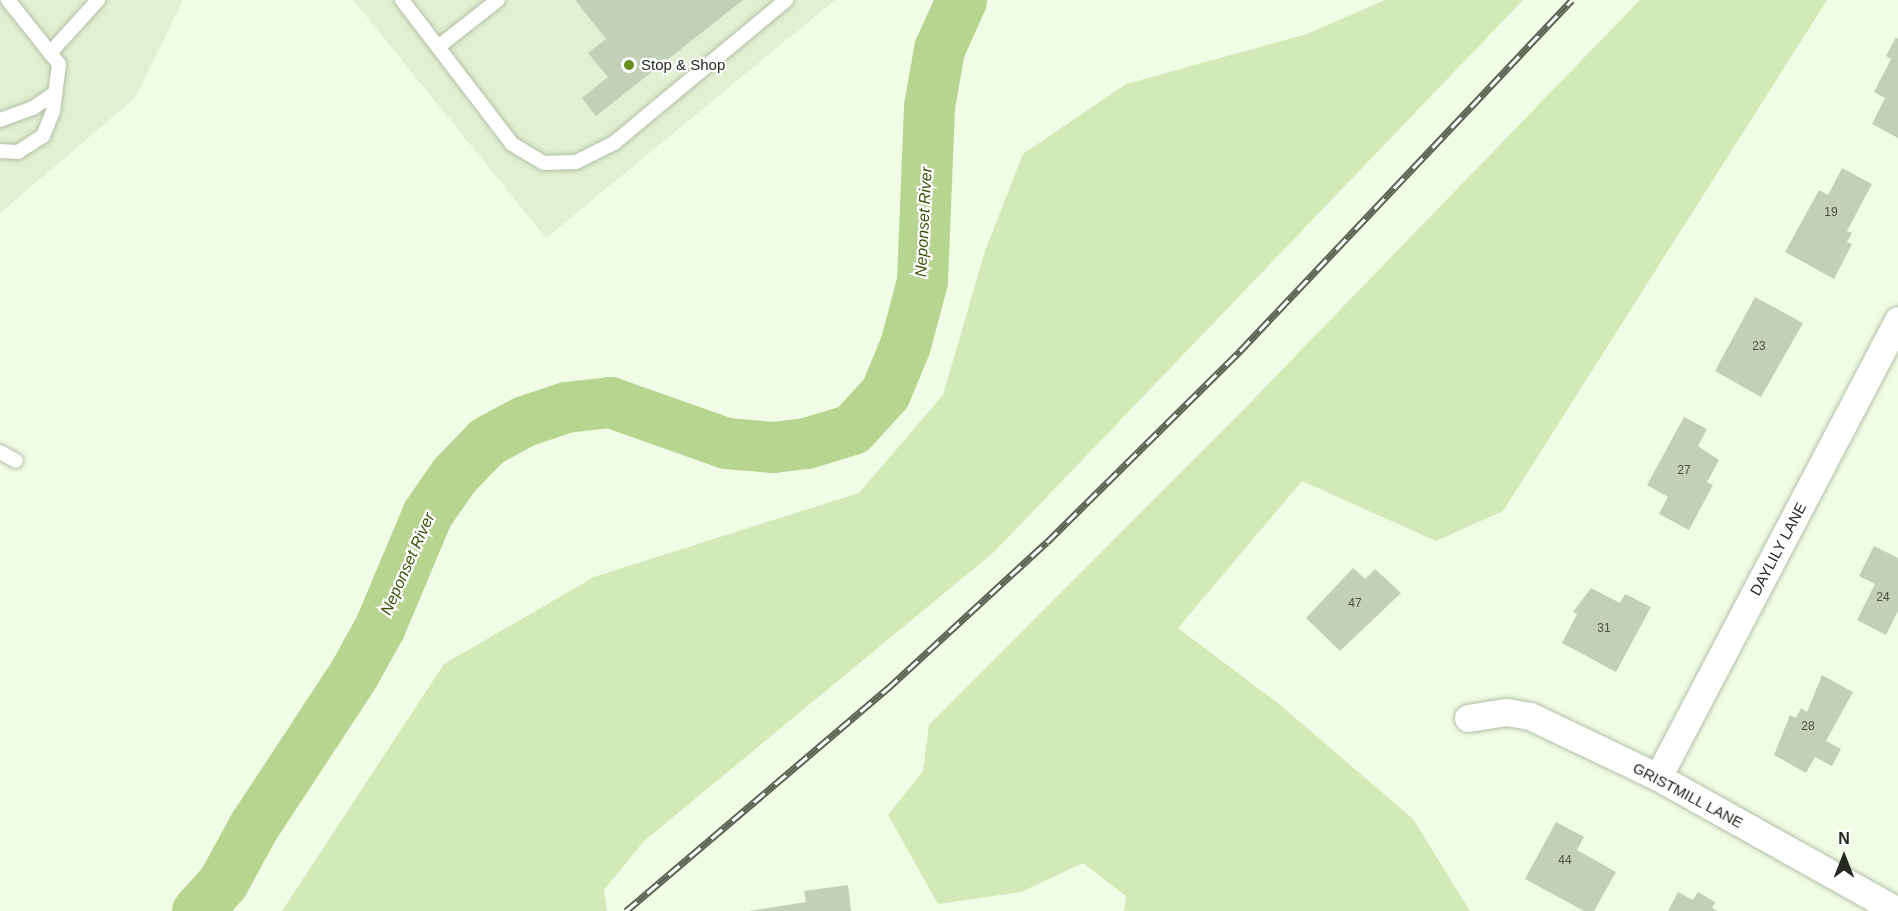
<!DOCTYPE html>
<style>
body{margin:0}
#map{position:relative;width:1898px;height:911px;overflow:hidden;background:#f0fce3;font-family:Helvetica,sans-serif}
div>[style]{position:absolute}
.built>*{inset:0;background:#e1f0d0}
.green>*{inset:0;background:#d3e9b7}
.river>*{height:51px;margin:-25.5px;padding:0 25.5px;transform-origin:25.5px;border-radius:25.5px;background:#b7d491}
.building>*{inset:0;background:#c4cfb7}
.roads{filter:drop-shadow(0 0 2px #b4bfa7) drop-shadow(0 0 2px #b4bfa7)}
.lane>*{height:14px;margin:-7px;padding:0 7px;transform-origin:7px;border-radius:7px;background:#fff}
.street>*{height:27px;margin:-13.5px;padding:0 13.5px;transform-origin:13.5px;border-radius:13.5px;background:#fff}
.rail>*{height:7px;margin-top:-3.5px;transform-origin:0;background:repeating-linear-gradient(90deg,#fff 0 14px,#5d6456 0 28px);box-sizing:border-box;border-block:2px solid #5d6456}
.dots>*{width:16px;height:16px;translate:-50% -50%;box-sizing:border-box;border:3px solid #fff;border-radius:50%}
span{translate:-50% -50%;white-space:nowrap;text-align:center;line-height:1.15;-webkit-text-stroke:4.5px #fff;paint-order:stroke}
.number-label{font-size:12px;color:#4d5246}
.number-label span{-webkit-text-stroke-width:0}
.poi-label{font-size:15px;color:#252920}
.left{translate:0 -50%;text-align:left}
.street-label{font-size:15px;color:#252920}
.water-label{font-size:16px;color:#395207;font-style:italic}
.north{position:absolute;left:1814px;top:827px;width:60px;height:60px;-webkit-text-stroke:4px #fff;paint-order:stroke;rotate:0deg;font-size:16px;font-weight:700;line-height:24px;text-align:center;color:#252920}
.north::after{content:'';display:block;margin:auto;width:21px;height:27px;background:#252920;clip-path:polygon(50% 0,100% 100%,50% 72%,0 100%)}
</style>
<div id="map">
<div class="built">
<i style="clip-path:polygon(0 0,183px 0,135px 98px,0 213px)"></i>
<i style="clip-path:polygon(353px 0,835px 0,546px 238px)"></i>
</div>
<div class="green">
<i style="clip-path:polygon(1385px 0,1523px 0,994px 552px,644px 841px,604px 890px,607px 911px,282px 911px,444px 664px,594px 577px,859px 493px,943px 395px,985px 251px,1023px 154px,1126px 84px,1307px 34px)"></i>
<i style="clip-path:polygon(1640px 0,1827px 0,1503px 511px,1436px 541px,1302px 481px,1178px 628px,1279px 704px,1413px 819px,1470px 911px,1124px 911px,1126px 896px,1083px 863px,1021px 892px,938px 904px,888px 815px,923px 771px,929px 725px,1247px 406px)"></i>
</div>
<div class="river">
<i style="left:197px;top:911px;width:39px;rotate:-48deg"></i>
<i style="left:223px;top:882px;width:63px;rotate:-61.4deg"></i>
<i style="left:253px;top:827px;width:184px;rotate:-56.7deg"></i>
<i style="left:354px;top:673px;width:54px;rotate:-61deg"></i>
<i style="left:380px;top:626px;width:121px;rotate:-67.2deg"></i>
<i style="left:427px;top:514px;width:47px;rotate:-55.3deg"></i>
<i style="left:454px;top:475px;width:47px;rotate:-45.9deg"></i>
<i style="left:487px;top:441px;width:42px;rotate:-28.4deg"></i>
<i style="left:524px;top:421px;width:44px;rotate:-18.4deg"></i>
<i style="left:566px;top:407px;width:44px;rotate:-6.5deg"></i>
<i style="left:610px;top:402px;width:123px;rotate:19.5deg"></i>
<i style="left:726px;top:443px;width:47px;rotate:4.9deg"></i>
<i style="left:773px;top:447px;width:33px;rotate:-7deg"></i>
<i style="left:806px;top:443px;width:48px;rotate:-16.9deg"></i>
<i style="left:852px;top:429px;width:49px;rotate:-47.5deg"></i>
<i style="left:885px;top:393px;width:52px;rotate:-67.4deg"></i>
<i style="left:905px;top:345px;width:66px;rotate:-75.1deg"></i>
<i style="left:922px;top:281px;width:175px;rotate:-87.7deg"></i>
<i style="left:929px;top:106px;width:58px;rotate:-80deg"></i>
<i style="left:939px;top:49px;width:54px;rotate:-65.8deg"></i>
</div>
<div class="building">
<i style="clip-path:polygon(575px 0,743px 0,596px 116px,582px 98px,608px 77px,588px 53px,606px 39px)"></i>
<i style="clip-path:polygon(1896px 37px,1898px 39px,1898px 138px,1872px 124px,1885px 98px,1874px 92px,1891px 59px,1886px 56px)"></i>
<i style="clip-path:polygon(1842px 168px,1872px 184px,1847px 231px,1852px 233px,1847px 242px,1852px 244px,1834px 279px,1785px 252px,1819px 190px,1828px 195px)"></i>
<i style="clip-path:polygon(1755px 297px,1803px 323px,1761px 397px,1715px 371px)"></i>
<i style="clip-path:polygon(1684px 417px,1707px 429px,1698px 446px,1719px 460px,1707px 482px,1713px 485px,1689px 530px,1659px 514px,1668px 497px,1647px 485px)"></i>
<i style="clip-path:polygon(1874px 546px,1898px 558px,1898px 611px,1886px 635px,1857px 620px,1875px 584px,1859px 576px)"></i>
<i style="clip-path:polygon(1353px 568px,1365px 579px,1375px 569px,1401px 593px,1340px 651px,1306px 618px)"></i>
<i style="clip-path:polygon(1591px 588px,1620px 603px,1625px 594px,1651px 607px,1616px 672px,1562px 643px,1577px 614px,1573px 612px)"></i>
<i style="clip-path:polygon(1822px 675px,1853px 692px,1826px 741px,1841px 749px,1832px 766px,1815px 757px,1806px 773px,1774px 755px,1790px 715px,1796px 718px,1801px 708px,1807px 712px)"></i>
<i style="clip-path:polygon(1556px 822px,1584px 837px,1577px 850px,1616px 872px,1594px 911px,1584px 911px,1525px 879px)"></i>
<i style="clip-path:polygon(848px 885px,851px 911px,749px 911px,806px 902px,804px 891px)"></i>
<i style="clip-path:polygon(1678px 892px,1693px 900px,1698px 892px,1715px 902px,1712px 908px,1718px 911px,1668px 911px)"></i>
</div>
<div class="roads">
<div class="lane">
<i style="left:402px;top:0;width:181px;rotate:52.6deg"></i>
<i style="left:512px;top:144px;width:37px;rotate:31deg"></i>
<i style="left:544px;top:163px;width:32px;rotate:-2deg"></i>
<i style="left:576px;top:162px;width:42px;rotate:-26.6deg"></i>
<i style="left:614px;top:143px;width:224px;rotate:-39.7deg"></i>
<i style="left:438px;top:47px;width:76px;rotate:-38.1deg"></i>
<i style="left:50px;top:53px;width:72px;rotate:-47.8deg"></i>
<i style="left:0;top:120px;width:35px;rotate:-20deg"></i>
<i style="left:33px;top:108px;width:27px;rotate:-34deg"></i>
<i style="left:0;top:151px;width:18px;rotate:3deg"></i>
<i style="left:18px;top:152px;width:30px;rotate:-33deg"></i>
<i style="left:43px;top:136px;width:27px;rotate:-68deg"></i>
<i style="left:53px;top:111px;width:47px;rotate:-82.7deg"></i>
<i style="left:59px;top:64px;width:82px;rotate:-128.6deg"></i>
<i style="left:0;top:452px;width:18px;rotate:29deg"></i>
</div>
<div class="street">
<i style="left:1468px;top:718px;width:39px;rotate:-9deg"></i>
<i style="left:1507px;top:712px;width:23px;rotate:10deg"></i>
<i style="left:1530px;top:716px;width:142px;rotate:25.5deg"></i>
<i style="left:1658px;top:777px;width:275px;rotate:29.2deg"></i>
<i style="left:1658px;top:777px;width:516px;rotate:-62.29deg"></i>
</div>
</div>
<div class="rail">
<i style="left:626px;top:911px;width:343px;rotate:-40.4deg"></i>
<i style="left:887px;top:689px;width:217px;rotate:-42.6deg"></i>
<i style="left:1047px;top:542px;width:272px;rotate:-44.7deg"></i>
<i style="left:1240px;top:351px;width:483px;rotate:-46.6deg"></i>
</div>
<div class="dots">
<i style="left:629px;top:65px;background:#668e1b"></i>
</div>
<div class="number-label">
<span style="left:1831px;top:213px">19</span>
<span style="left:1759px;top:347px">23</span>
<span style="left:1684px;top:471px">27</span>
<span style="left:1883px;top:598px">24</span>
<span style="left:1355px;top:604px">47</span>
<span style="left:1604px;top:629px">31</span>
<span style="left:1808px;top:727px">28</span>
<span style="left:1565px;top:861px">44</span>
</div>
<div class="poi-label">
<span class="left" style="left:641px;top:65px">Stop &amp; Shop</span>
</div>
<div class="street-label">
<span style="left:1778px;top:549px;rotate:-62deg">DAYLILY LANE</span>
<span style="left:1688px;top:795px;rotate:28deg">GRISTMILL LANE</span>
</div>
<div class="water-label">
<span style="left:924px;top:222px;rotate:-87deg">Neponset River</span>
<span style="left:408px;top:564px;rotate:-66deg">Neponset River</span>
</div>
<div class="north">N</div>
</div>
